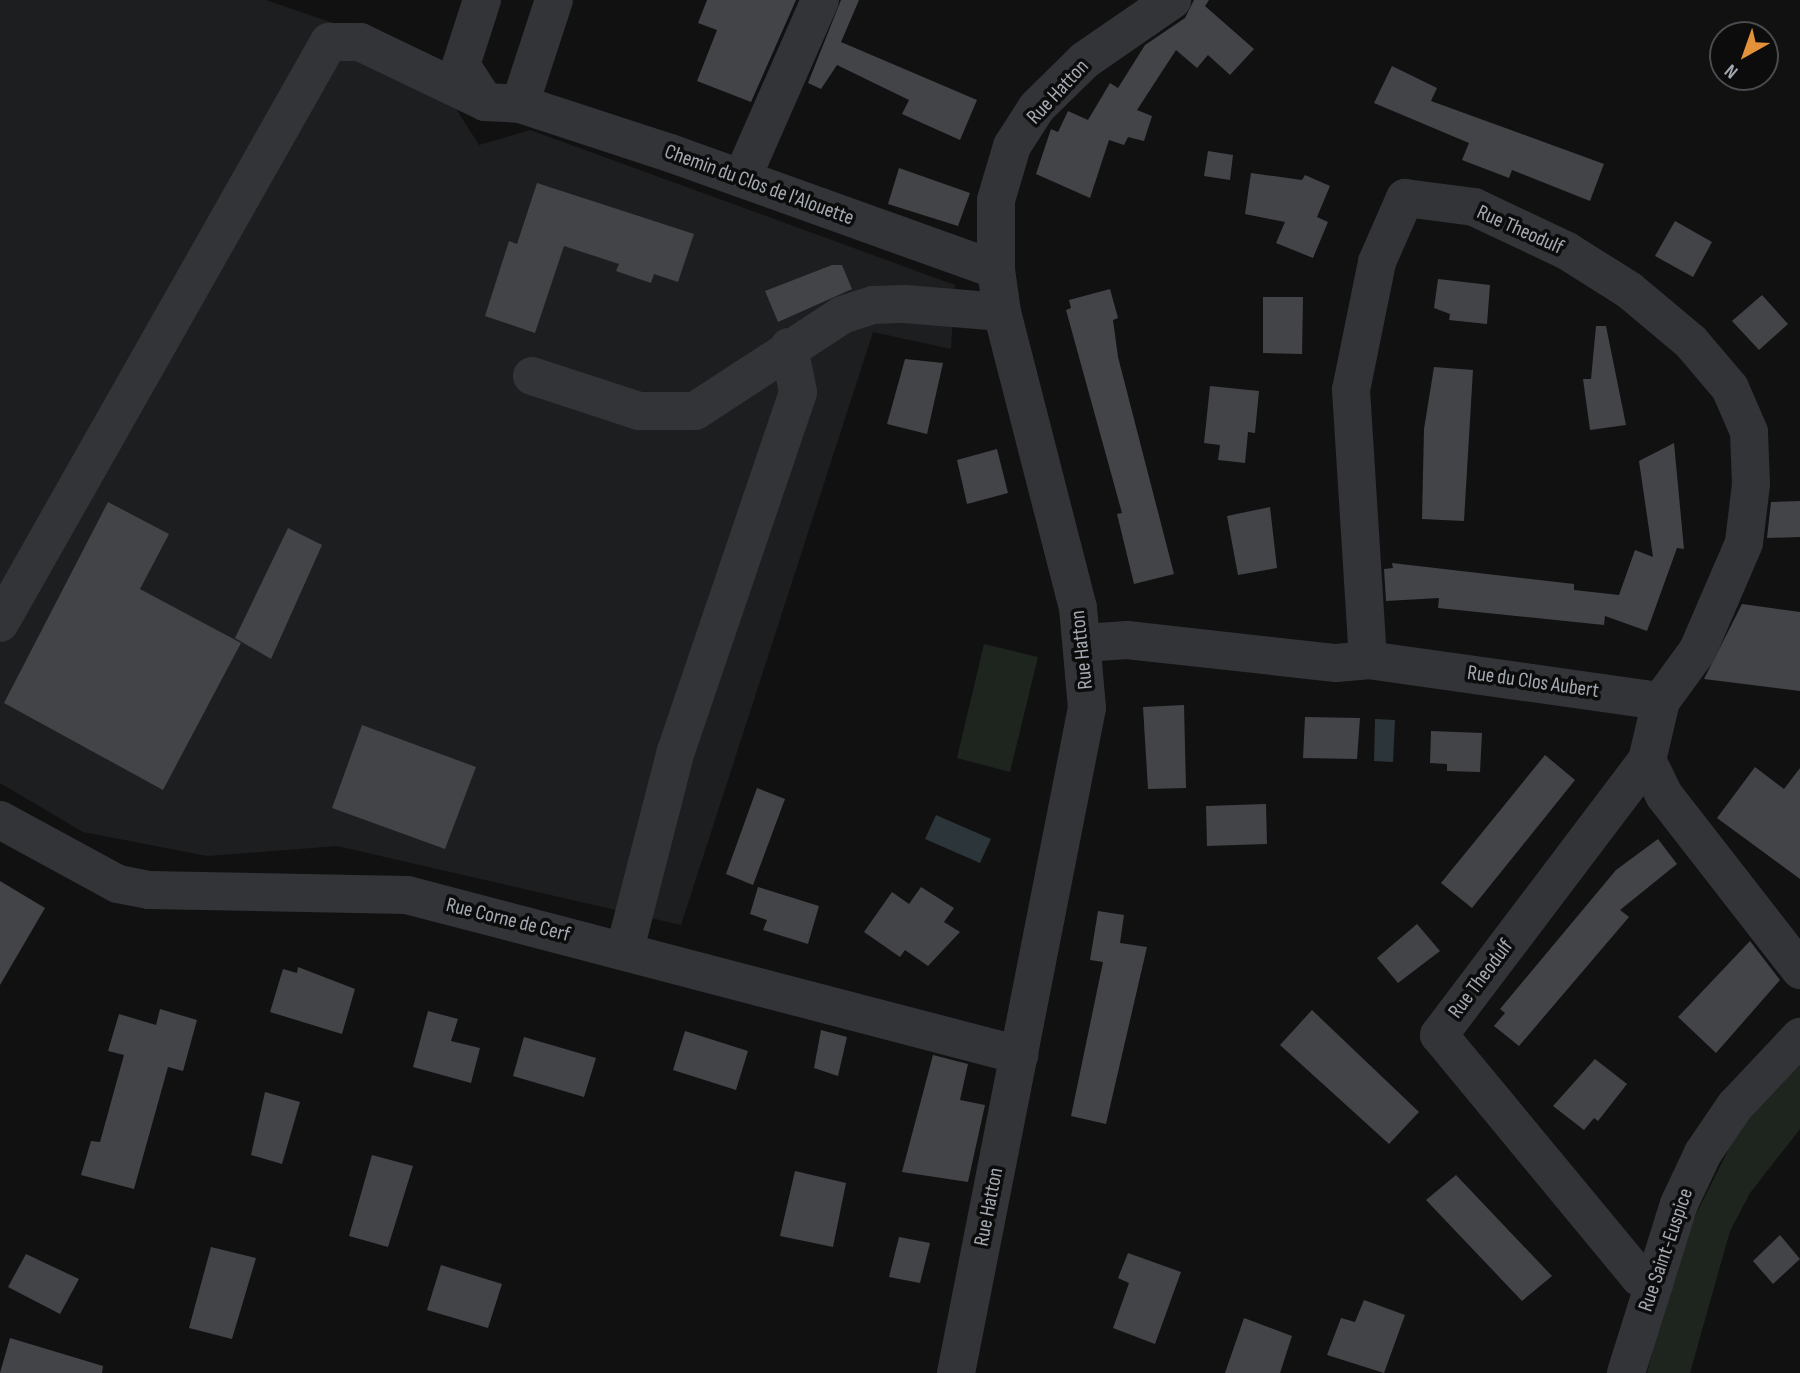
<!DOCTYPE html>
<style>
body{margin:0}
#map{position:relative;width:1800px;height:1373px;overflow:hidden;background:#111112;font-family:"Sofia Sans Condensed",sans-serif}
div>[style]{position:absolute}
.built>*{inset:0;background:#1d1e1f}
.green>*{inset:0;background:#1e251e}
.water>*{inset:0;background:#2c353a}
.building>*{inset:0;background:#434448}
.minor>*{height:38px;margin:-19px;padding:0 19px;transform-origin:19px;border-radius:19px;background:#323437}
span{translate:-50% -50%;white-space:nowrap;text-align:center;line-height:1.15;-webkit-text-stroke:7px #0c0c0d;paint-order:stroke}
.street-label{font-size:21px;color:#a4aab2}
.north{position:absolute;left:1709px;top:21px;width:70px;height:70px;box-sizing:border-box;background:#0c0c0d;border:2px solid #494b4f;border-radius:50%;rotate:220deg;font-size:19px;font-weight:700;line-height:28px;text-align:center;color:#a4aab2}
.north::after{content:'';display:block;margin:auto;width:24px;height:32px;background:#e39239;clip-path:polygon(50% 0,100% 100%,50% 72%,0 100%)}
</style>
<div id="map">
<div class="built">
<i style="clip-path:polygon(0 0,266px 0,385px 41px,451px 101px,479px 145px,530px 130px,955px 285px,951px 349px,873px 332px,681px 925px,337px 846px,207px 856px,83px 832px,0 783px)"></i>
</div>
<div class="green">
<i style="clip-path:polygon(984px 644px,1038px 657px,1010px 772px,957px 758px)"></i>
<i style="clip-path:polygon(1800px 1062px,1800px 1129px,1750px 1193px,1730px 1231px,1690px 1373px,1647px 1373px,1681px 1244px,1741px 1125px)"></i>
</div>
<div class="water">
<i style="clip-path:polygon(1375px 719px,1395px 720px,1393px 762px,1374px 761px)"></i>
<i style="clip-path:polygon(936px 815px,991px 839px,980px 863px,925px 839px)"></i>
</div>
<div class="building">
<i style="clip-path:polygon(707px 0,796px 0,751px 102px,697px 81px,717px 30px,698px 23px)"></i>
<i style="clip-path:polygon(841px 0,859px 0,841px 42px,977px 100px,960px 140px,902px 114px,909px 100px,837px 65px,821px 89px,808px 83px)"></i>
<i style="clip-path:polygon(1194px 0,1209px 0,1205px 6px,1254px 49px,1230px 75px,1208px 55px,1197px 68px,1176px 50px,1137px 110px,1152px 116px,1144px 141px,1128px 137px,1124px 145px,1109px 140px,1090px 198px,1036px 174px,1051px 129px,1058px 132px,1068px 111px,1088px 120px,1110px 83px,1118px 88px,1145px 45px,1185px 18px)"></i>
<i style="clip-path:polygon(1392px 66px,1437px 88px,1431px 101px,1604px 164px,1590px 201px,1512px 170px,1509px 178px,1462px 160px,1469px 143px,1374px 103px)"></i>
<i style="clip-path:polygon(1208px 151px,1233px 155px,1230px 180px,1204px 176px)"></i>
<i style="clip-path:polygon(899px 168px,970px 193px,958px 226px,888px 204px)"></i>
<i style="clip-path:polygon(1251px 173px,1302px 180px,1305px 175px,1330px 186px,1317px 217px,1328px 222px,1313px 258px,1276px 243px,1285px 222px,1245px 214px)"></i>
<i style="clip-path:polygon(537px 183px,694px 234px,678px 282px,654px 274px,651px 283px,616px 271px,619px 264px,564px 246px,535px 333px,485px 316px,509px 241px,517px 244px)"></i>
<i style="clip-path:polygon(1675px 221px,1712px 242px,1693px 277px,1655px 256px)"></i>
<i style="clip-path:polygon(832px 265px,842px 265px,852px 289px,778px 322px,765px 291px)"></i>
<i style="clip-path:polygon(1438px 279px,1490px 285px,1487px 324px,1449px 320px,1450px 314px,1434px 308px)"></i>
<i style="clip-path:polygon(1110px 289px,1118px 318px,1113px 320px,1118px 357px,1174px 574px,1134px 584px,1117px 514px,1122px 513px,1066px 310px,1071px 308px,1069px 300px)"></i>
<i style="clip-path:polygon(1762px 295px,1788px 324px,1759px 350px,1732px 321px)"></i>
<i style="clip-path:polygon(1263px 297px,1303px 297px,1302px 354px,1263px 353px)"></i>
<i style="clip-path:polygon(1596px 326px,1606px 326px,1626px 425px,1590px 430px,1583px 379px,1591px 379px)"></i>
<i style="clip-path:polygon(905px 359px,943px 363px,927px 434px,887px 424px)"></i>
<i style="clip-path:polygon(1434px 367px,1473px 370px,1464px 521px,1422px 519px,1424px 429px)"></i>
<i style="clip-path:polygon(1210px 386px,1259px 391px,1255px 433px,1248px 432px,1245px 463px,1218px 460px,1220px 445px,1204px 443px)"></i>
<i style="clip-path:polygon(1674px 443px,1684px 549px,1677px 548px,1647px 631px,1605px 616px,1604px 625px,1438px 608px,1439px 598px,1386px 601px,1384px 569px,1393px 568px,1392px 563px,1574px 584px,1574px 590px,1619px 595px,1635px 550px,1653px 557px,1639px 461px)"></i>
<i style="clip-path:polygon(997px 449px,1008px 493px,967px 504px,957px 460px)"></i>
<i style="clip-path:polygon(1800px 501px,1800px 537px,1767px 538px,1771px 502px)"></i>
<i style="clip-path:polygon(108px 502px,169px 534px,140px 589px,241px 643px,163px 790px,4px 703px)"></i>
<i style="clip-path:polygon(1270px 507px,1277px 568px,1238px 575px,1227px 516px)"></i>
<i style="clip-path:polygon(288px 528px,322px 545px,271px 659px,235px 638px)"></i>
<i style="clip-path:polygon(1742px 604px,1800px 612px,1800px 691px,1704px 679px)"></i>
<i style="clip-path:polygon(1184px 705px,1186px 788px,1148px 789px,1143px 707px)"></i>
<i style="clip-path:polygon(1305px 717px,1360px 718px,1357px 759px,1303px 758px)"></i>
<i style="clip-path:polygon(362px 725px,476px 767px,445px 849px,332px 808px)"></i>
<i style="clip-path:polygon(1431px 731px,1482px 733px,1480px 772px,1447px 771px,1447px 764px,1430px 763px)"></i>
<i style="clip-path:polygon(1545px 755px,1575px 780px,1472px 908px,1441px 883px)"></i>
<i style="clip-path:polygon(1755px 767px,1784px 789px,1800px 768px,1800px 879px,1717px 818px)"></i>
<i style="clip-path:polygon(757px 788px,785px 799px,753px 885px,726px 874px)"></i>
<i style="clip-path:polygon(1266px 804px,1267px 844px,1207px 846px,1206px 806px)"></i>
<i style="clip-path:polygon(1658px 839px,1677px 864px,1620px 910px,1629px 917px,1519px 1046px,1494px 1026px,1505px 1013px,1500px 1009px,1616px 870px)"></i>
<i style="clip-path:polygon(0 881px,45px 908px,0 985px)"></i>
<i style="clip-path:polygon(758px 887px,819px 906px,808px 944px,763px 930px,767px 920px,750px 914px)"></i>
<i style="clip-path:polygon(921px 887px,954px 908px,944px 922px,960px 932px,928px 966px,905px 950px,900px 957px,864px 932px,892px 892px,909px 904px)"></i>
<i style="clip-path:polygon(1098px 911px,1124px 915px,1120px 943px,1147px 947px,1106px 1124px,1071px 1116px,1103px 962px,1090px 960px)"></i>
<i style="clip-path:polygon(1417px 924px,1440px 951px,1398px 983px,1377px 958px)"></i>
<i style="clip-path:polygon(1750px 941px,1780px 980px,1716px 1053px,1678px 1017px)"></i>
<i style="clip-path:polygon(298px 967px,355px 989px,342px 1034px,270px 1012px,283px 969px,297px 973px)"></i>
<i style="clip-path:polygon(160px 1009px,197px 1020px,183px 1071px,168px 1067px,134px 1189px,81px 1175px,91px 1141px,100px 1142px,124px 1055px,108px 1051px,119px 1014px,156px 1025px)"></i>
<i style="clip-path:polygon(1312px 1010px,1419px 1112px,1389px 1144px,1280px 1045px)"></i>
<i style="clip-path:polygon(428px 1011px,458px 1019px,451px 1041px,480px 1048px,471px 1083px,413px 1067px)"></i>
<i style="clip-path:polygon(821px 1030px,847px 1037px,838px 1076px,814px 1068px)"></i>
<i style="clip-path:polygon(685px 1031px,748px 1051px,736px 1090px,673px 1070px)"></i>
<i style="clip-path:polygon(524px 1037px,596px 1058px,584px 1097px,513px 1076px)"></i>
<i style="clip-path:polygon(933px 1055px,968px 1064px,960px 1100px,985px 1105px,968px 1182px,902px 1172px)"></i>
<i style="clip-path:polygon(1595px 1059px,1627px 1084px,1598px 1121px,1594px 1118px,1584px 1130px,1553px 1106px)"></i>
<i style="clip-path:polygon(265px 1092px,300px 1102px,282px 1164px,251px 1155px)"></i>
<i style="clip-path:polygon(372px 1155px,413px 1166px,388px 1247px,349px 1236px)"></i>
<i style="clip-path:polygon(795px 1171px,846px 1183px,833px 1247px,780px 1236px)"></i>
<i style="clip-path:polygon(1456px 1175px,1552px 1276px,1522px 1301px,1426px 1200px)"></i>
<i style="clip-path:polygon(1780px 1235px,1800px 1259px,1773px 1284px,1753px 1261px)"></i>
<i style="clip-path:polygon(899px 1237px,930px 1243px,920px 1283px,889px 1277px)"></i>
<i style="clip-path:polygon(211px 1247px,256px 1258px,232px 1339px,189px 1328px)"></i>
<i style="clip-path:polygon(1128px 1253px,1181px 1272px,1155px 1344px,1113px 1328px,1129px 1283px,1118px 1278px)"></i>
<i style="clip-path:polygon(26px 1254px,79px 1279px,60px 1314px,8px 1287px)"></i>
<i style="clip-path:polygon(441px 1265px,502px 1284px,488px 1328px,427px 1310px)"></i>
<i style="clip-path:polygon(1364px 1300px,1405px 1315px,1384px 1373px,1327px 1355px,1341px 1318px,1355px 1322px)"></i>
<i style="clip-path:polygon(1244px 1318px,1292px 1336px,1280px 1373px,1225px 1373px)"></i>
<i style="clip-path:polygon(10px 1338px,103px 1366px,102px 1373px,0 1373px)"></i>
</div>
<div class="minor">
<i style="left:482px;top:0;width:68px;rotate:107.9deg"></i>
<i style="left:461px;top:65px;width:44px;rotate:57deg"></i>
<i style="left:520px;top:104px;width:109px;rotate:-71.9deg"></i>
<i style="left:742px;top:178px;width:194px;rotate:-66.3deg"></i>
<i style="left:532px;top:376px;width:113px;rotate:18.1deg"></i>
<i style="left:639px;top:411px;width:56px"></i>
<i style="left:695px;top:411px;width:176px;rotate:-33.1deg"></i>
<i style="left:842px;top:315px;width:33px;rotate:-18deg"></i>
<i style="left:873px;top:305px;width:32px;rotate:-2deg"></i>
<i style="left:905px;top:304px;width:97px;rotate:4.7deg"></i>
<i style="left:0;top:623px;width:668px;rotate:-60.48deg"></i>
<i style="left:329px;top:42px;width:31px"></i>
<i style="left:360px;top:42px;width:139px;rotate:25.6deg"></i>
<i style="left:485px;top:102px;width:35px;rotate:3deg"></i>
<i style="left:520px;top:104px;width:158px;rotate:18.1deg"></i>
<i style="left:670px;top:153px;width:346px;rotate:19.7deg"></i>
<i style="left:1084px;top:643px;width:43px;rotate:-4deg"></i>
<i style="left:1127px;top:640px;width:210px;rotate:6.3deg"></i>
<i style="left:1336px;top:663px;width:32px;rotate:-5deg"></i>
<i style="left:1368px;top:660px;width:296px;rotate:8deg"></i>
<i style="left:1661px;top:701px;width:61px;rotate:103.3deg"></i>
<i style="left:1647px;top:760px;width:39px;rotate:64deg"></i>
<i style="left:1664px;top:795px;width:222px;rotate:52.1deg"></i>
<i style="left:1368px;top:660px;width:271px;rotate:-93.6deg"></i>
<i style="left:1351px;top:390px;width:131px;rotate:-78.5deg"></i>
<i style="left:1377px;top:262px;width:70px;rotate:-66.4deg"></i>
<i style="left:1405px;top:198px;width:70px;rotate:7.4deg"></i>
<i style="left:1474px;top:207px;width:103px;rotate:25.3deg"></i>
<i style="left:1567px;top:251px;width:73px;rotate:32.2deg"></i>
<i style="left:1629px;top:290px;width:81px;rotate:40deg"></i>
<i style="left:1691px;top:342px;width:60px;rotate:49.7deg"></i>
<i style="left:1730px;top:388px;width:48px;rotate:66.6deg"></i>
<i style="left:1749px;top:432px;width:52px;rotate:87.8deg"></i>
<i style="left:1751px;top:484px;width:59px;rotate:96.8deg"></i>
<i style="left:1744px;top:543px;width:116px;rotate:113.3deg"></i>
<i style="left:1698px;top:650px;width:63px;rotate:126deg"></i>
<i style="left:1647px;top:760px;width:345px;rotate:127.1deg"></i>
<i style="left:1439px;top:1035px;width:314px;rotate:50.4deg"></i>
<i style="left:1639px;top:1277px;width:17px;rotate:28deg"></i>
<i style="left:0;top:820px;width:134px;rotate:28.5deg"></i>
<i style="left:118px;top:884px;width:32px;rotate:11deg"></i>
<i style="left:149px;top:890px;width:258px;rotate:1.1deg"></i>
<i style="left:407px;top:895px;width:633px;rotate:14.65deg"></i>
<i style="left:625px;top:949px;width:204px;rotate:-75.6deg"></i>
<i style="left:676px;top:751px;width:379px;rotate:-71.2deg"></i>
<i style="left:798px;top:392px;width:46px;rotate:-101.3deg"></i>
<i style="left:956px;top:1373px;width:678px;rotate:-78.86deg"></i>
<i style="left:1087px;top:708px;width:100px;rotate:-95.1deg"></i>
<i style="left:1078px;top:608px;width:306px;rotate:-104.4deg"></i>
<i style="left:1002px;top:312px;width:42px;rotate:-98.1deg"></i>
<i style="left:996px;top:270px;width:70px;rotate:-90deg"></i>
<i style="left:996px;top:200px;width:56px;rotate:-73.5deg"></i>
<i style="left:1012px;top:146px;width:46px;rotate:-57.3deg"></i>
<i style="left:1037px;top:107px;width:67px;rotate:-44.4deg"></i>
<i style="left:1085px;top:60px;width:106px;rotate:-34.6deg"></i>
<i style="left:1626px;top:1373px;width:177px;rotate:-72.6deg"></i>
<i style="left:1679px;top:1204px;width:56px;rotate:-64.8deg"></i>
<i style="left:1703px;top:1153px;width:57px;rotate:-55.8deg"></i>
<i style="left:1735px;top:1106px;width:95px;rotate:-46.7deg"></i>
</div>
<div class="street-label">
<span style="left:1058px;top:92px;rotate:-47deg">Rue Hatton</span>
<span style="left:759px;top:185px;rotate:20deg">Chemin du Clos de l'Alouette</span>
<span style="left:1520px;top:230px;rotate:24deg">Rue Theodulf</span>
<span style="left:1082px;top:650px;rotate:-96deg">Rue Hatton</span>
<span style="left:1533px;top:682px;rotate:8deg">Rue du Clos Aubert</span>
<span style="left:508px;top:920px;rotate:14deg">Rue Corne de Cerf</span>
<span style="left:1481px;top:979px;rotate:-53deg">Rue Theodulf</span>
<span style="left:989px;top:1207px;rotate:-79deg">Rue Hatton</span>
<span style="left:1666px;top:1250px;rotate:-71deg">Rue Saint-Euspice</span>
</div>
<div class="north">N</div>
</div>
